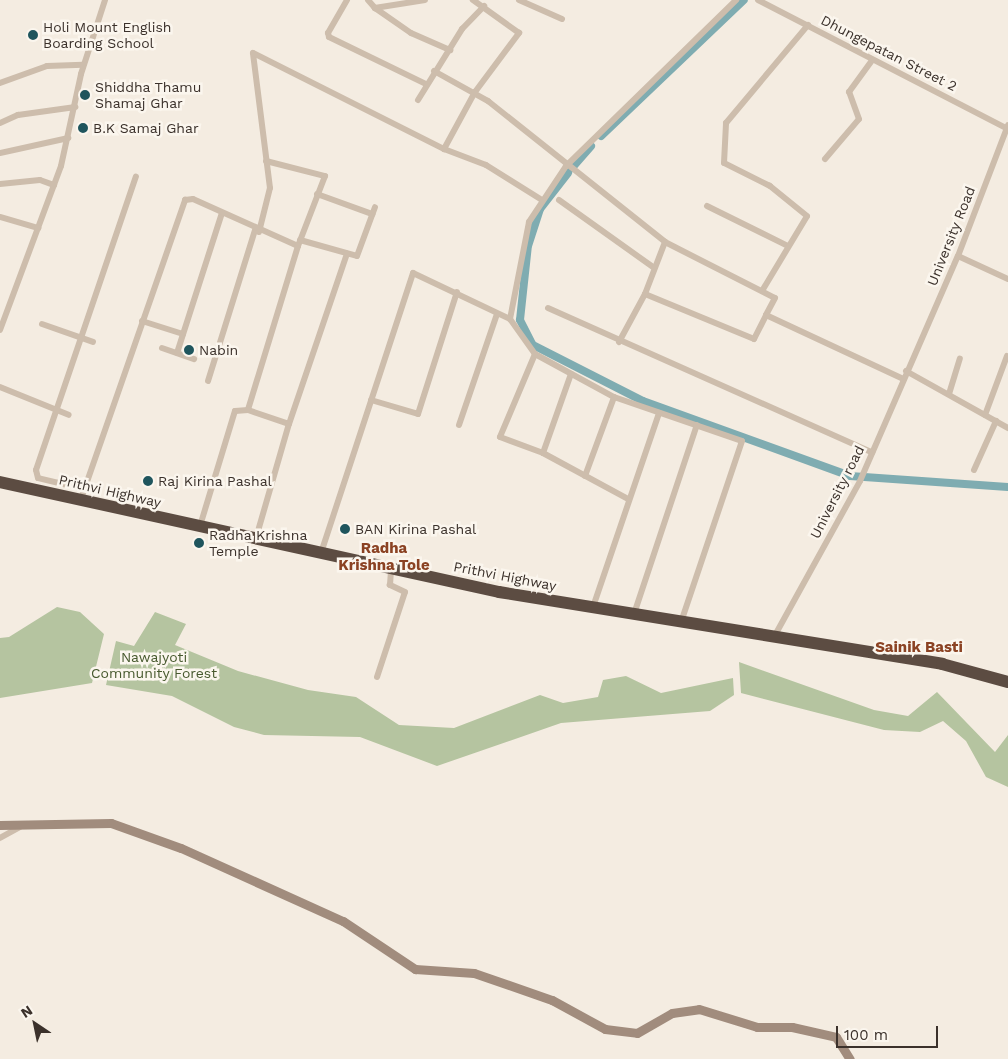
<!DOCTYPE html>
<style>
body{margin:0}
#map{position:relative;width:1008px;height:1059px;overflow:hidden;background:#f4ece1;font-family:"Work Sans",sans-serif}
div>[style]{position:absolute}
.green>*{inset:0;background:#b5c4a0}
.canal>*{height:8px;margin:-4px;padding:0 4px;transform-origin:4px;border-radius:4px;background:#7facb1}
.street>*{height:6px;margin:-3px;padding:0 3px;transform-origin:3px;border-radius:3px;background:#cdbdac}
.secondary>*{height:9px;margin:-4.5px;padding:0 4.5px;transform-origin:4.5px;border-radius:4.5px;background:#a18c7d}
.highway>*{height:12px;margin:-6px;padding:0 6px;transform-origin:6px;border-radius:6px;background:#5c4c42}
.dots>*{width:14px;height:14px;translate:-50% -50%;box-sizing:border-box;border:2px solid #fbf6ee;border-radius:50%}
span{translate:-50% -50%;white-space:nowrap;text-align:center;line-height:1.15;-webkit-text-stroke:5px #fbf6ee;paint-order:stroke}
.poi-label{font-size:14px;color:#3b312b}
.left{translate:0 -50%;text-align:left}
.street-label{font-size:14px;color:#3b312b}
.park-label{font-size:14px;color:#47592e}
.neighbourhood-label{font-size:15px;color:#8b4223;font-weight:700}
.north{position:absolute;left:10px;top:999px;width:50px;height:50px;-webkit-text-stroke:4px #fbf6ee;paint-order:stroke;rotate:326deg;font-size:14px;font-weight:700;line-height:20px;text-align:center;color:#3b312b}
.north::after{content:'';display:block;margin:auto;width:18px;height:22px;background:#3b312b;clip-path:polygon(50% 0,100% 100%,50% 72%,0 100%)}
.scale{position:absolute;left:836px;top:1026px;width:102px;height:22px;box-sizing:border-box;border:2px solid #3b312b;border-top:0;padding-left:6px;font-size:15px;line-height:18px;white-space:nowrap;color:#3b312b;-webkit-text-stroke:4px #fbf6ee;paint-order:stroke}
</style>
<div id="map">
<div class="green">
<i style="clip-path:polygon(57px 607px,80px 612px,104px 634px,92px 683px,0 698px,0 638px,9px 637px)"></i>
<i style="clip-path:polygon(155px 612px,186px 624px,175px 645px,238px 671px,308px 690px,356px 697px,399px 725px,454px 728px,540px 695px,563px 703px,598px 697px,603px 680px,626px 676px,661px 693px,733px 678px,734px 695px,710px 711px,561px 723px,437px 766px,360px 737px,264px 735px,234px 727px,172px 696px,106px 685px,116px 641px,134px 646px)"></i>
<i style="clip-path:polygon(739px 662px,874px 710px,908px 716px,937px 692px,995px 752px,1008px 735px,1008px 787px,986px 777px,966px 741px,943px 721px,920px 732px,884px 730px,741px 693px)"></i>
</div>
<div class="canal">
<i style="left:601px;top:136px;width:197px;rotate:-43.6deg"></i>
<i style="left:572px;top:168px;width:29px;rotate:-49deg"></i>
<i style="left:568px;top:173px;width:46px;rotate:127.9deg"></i>
<i style="left:540px;top:209px;width:38px;rotate:108deg"></i>
<i style="left:528px;top:245px;width:75px;rotate:96.1deg"></i>
<i style="left:520px;top:320px;width:28px;rotate:63deg"></i>
<i style="left:533px;top:345px;width:123px;rotate:27deg"></i>
<i style="left:643px;top:401px;width:220px;rotate:19.9deg"></i>
<i style="left:850px;top:476px;width:158px;rotate:4deg"></i>
</div>
<div class="street">
<i style="left:347px;top:0;width:38px;rotate:120deg"></i>
<i style="left:328px;top:33px;width:4px;rotate:76deg"></i>
<i style="left:329px;top:37px;width:108px;rotate:25.9deg"></i>
<i style="left:368px;top:0;width:11px;rotate:49deg"></i>
<i style="left:425px;top:0;width:51px;rotate:170.9deg"></i>
<i style="left:375px;top:8px;width:44px;rotate:34.8deg"></i>
<i style="left:411px;top:33px;width:43px;rotate:23.6deg"></i>
<i style="left:519px;top:0;width:47px;rotate:23.8deg"></i>
<i style="left:758px;top:0;width:281px;rotate:27.3deg"></i>
<i style="left:434px;top:71px;width:62px;rotate:29.1deg"></i>
<i style="left:488px;top:101px;width:226px;rotate:38.5deg"></i>
<i style="left:665px;top:242px;width:123px;rotate:27deg"></i>
<i style="left:775px;top:298px;width:19px;rotate:118deg"></i>
<i style="left:0;top:83px;width:50px;rotate:-19.9deg"></i>
<i style="left:47px;top:66px;width:36px;rotate:-2deg"></i>
<i style="left:418px;top:100px;width:84px;rotate:-58.2deg"></i>
<i style="left:462px;top:29px;width:32px;rotate:-46deg"></i>
<i style="left:0;top:123px;width:20px;rotate:-24deg"></i>
<i style="left:18px;top:115px;width:58px;rotate:-8deg"></i>
<i style="left:444px;top:149px;width:65px;rotate:-61.5deg"></i>
<i style="left:475px;top:92px;width:74px;rotate:-53.3deg"></i>
<i style="left:519px;top:33px;width:57px;rotate:-144.3deg"></i>
<i style="left:0;top:153px;width:70px;rotate:-12.4deg"></i>
<i style="left:825px;top:159px;width:52px;rotate:-49.6deg"></i>
<i style="left:859px;top:119px;width:29px;rotate:-110deg"></i>
<i style="left:849px;top:92px;width:39px;rotate:-54deg"></i>
<i style="left:266px;top:161px;width:61px;rotate:14.3deg"></i>
<i style="left:325px;top:176px;width:75px;rotate:111.1deg"></i>
<i style="left:0;top:184px;width:40px;rotate:-5.7deg"></i>
<i style="left:40px;top:180px;width:15px;rotate:20deg"></i>
<i style="left:317px;top:194px;width:59px;rotate:20deg"></i>
<i style="left:559px;top:200px;width:115px;rotate:35.5deg"></i>
<i style="left:707px;top:206px;width:90px;rotate:26.3deg"></i>
<i style="left:0;top:217px;width:40px;rotate:16deg"></i>
<i style="left:259px;top:232px;width:45px;rotate:-76deg"></i>
<i style="left:270px;top:188px;width:136px;rotate:-97.2deg"></i>
<i style="left:253px;top:53px;width:214px;rotate:26.7deg"></i>
<i style="left:444px;top:149px;width:45px;rotate:20.9deg"></i>
<i style="left:486px;top:165px;width:66px;rotate:32deg"></i>
<i style="left:300px;top:240px;width:59px;rotate:15.7deg"></i>
<i style="left:357px;top:256px;width:52px;rotate:-69.8deg"></i>
<i style="left:958px;top:256px;width:55px;rotate:24.7deg"></i>
<i style="left:762px;top:291px;width:87px;rotate:-59deg"></i>
<i style="left:807px;top:216px;width:48px;rotate:-141deg"></i>
<i style="left:770px;top:186px;width:51px;rotate:-153.4deg"></i>
<i style="left:724px;top:163px;width:40px;rotate:-87.1deg"></i>
<i style="left:726px;top:123px;width:128px;rotate:-50.1deg"></i>
<i style="left:645px;top:294px;width:118px;rotate:22.4deg"></i>
<i style="left:754px;top:339px;width:27px;rotate:-63deg"></i>
<i style="left:766px;top:315px;width:151px;rotate:25deg"></i>
<i style="left:548px;top:308px;width:355px;rotate:24deg"></i>
<i style="left:510px;top:319px;width:99px;rotate:-78.9deg"></i>
<i style="left:529px;top:222px;width:67px;rotate:-56.5deg"></i>
<i style="left:566px;top:166px;width:238px;rotate:-44.3deg"></i>
<i style="left:142px;top:321px;width:43px;rotate:17.6deg"></i>
<i style="left:42px;top:324px;width:54px;rotate:19.4deg"></i>
<i style="left:0;top:330px;width:175px;rotate:-69.6deg"></i>
<i style="left:61px;top:166px;width:94px;rotate:-77.7deg"></i>
<i style="left:81px;top:74px;width:78px;rotate:-72deg"></i>
<i style="left:619px;top:342px;width:55px;rotate:-61.6deg"></i>
<i style="left:645px;top:294px;width:56px;rotate:-69deg"></i>
<i style="left:162px;top:348px;width:34px;rotate:19deg"></i>
<i style="left:177px;top:353px;width:147px;rotate:-72.2deg"></i>
<i style="left:535px;top:354px;width:90px;rotate:28.6deg"></i>
<i style="left:614px;top:397px;width:135px;rotate:19deg"></i>
<i style="left:742px;top:441px;width:191px;rotate:108.6deg"></i>
<i style="left:906px;top:371px;width:117px;rotate:29.2deg"></i>
<i style="left:208px;top:381px;width:158px;rotate:-72.7deg"></i>
<i style="left:0;top:387px;width:74px;rotate:22.1deg"></i>
<i style="left:949px;top:394px;width:37px;rotate:-73deg"></i>
<i style="left:371px;top:400px;width:49px;rotate:16.6deg"></i>
<i style="left:418px;top:414px;width:128px;rotate:-72.3deg"></i>
<i style="left:985px;top:415px;width:63px;rotate:-69.6deg"></i>
<i style="left:459px;top:425px;width:117px;rotate:-71.1deg"></i>
<i style="left:543px;top:453px;width:84px;rotate:-70.5deg"></i>
<i style="left:974px;top:470px;width:54px;rotate:-65.8deg"></i>
<i style="left:585px;top:476px;width:84px;rotate:-69.8deg"></i>
<i style="left:84px;top:489px;width:47px;rotate:-166.6deg"></i>
<i style="left:38px;top:478px;width:8px;rotate:-104deg"></i>
<i style="left:36px;top:470px;width:310px;rotate:-71.2deg"></i>
<i style="left:81px;top:499px;width:317px;rotate:-70.8deg"></i>
<i style="left:185px;top:200px;width:8px;rotate:-7deg"></i>
<i style="left:193px;top:199px;width:115px;rotate:24.1deg"></i>
<i style="left:298px;top:246px;width:171px;rotate:107deg"></i>
<i style="left:248px;top:410px;width:43px;rotate:18.9deg"></i>
<i style="left:289px;top:424px;width:180px;rotate:-71.2deg"></i>
<i style="left:200px;top:526px;width:120px;rotate:-73.1deg"></i>
<i style="left:235px;top:411px;width:13px;rotate:-4deg"></i>
<i style="left:256px;top:538px;width:119px;rotate:-73.9deg"></i>
<i style="left:321px;top:553px;width:295px;rotate:-71.8deg"></i>
<i style="left:413px;top:273px;width:107px;rotate:25.4deg"></i>
<i style="left:510px;top:319px;width:43px;rotate:54.5deg"></i>
<i style="left:535px;top:354px;width:90px;rotate:112.9deg"></i>
<i style="left:500px;top:437px;width:46px;rotate:20.4deg"></i>
<i style="left:543px;top:453px;width:97px;rotate:28.4deg"></i>
<i style="left:593px;top:607px;width:205px;rotate:-71.2deg"></i>
<i style="left:634px;top:614px;width:199px;rotate:-71.6deg"></i>
<i style="left:774px;top:637px;width:178px;rotate:-61.1deg"></i>
<i style="left:860px;top:481px;width:245px;rotate:-66.5deg"></i>
<i style="left:958px;top:256px;width:140px;rotate:-69.1deg"></i>
<i style="left:377px;top:677px;width:89px;rotate:-71.8deg"></i>
<i style="left:405px;top:592px;width:17px;rotate:-155deg"></i>
<i style="left:390px;top:585px;width:16px;rotate:-86deg"></i>
<i style="left:0;top:838px;width:23px;rotate:-29deg"></i>
</div>
<div class="secondary">
<i style="left:0;top:825px;width:111px;rotate:-1deg"></i>
<i style="left:111px;top:823px;width:74px;rotate:19.7deg"></i>
<i style="left:181px;top:848px;width:178px;rotate:24.3deg"></i>
<i style="left:343px;top:921px;width:87px;rotate:33.7deg"></i>
<i style="left:415px;top:969px;width:59px;rotate:3.9deg"></i>
<i style="left:474px;top:973px;width:83px;rotate:19.1deg"></i>
<i style="left:552px;top:1000px;width:60px;rotate:28.7deg"></i>
<i style="left:605px;top:1029px;width:32px;rotate:7deg"></i>
<i style="left:637px;top:1033px;width:40px;rotate:-29.7deg"></i>
<i style="left:672px;top:1013px;width:27px;rotate:-8deg"></i>
<i style="left:699px;top:1009px;width:61px;rotate:17.2deg"></i>
<i style="left:757px;top:1027px;width:35px"></i>
<i style="left:792px;top:1027px;width:45px;rotate:12.8deg"></i>
<i style="left:836px;top:1037px;width:26px;rotate:58deg"></i>
</div>
<div class="highway">
<i style="left:0;top:482px;width:511px;rotate:12.43deg"></i>
<i style="left:499px;top:592px;width:449px;rotate:9.2deg"></i>
<i style="left:942px;top:664px;width:68px;rotate:15.3deg"></i>
</div>
<div class="dots">
<i style="left:33px;top:35px;background:#1f555d"></i>
<i style="left:85px;top:95px;background:#1f555d"></i>
<i style="left:83px;top:128px;background:#1f555d"></i>
<i style="left:189px;top:350px;background:#1f555d"></i>
<i style="left:148px;top:481px;background:#1f555d"></i>
<i style="left:345px;top:529px;background:#1f555d"></i>
<i style="left:199px;top:543px;background:#1f555d"></i>
</div>
<div class="poi-label">
<span class="left" style="left:43px;top:35px">Holi Mount English<br>Boarding School</span>
<span class="left" style="left:95px;top:95px">Shiddha Thamu<br>Shamaj Ghar</span>
<span class="left" style="left:93px;top:128px">B.K Samaj Ghar</span>
<span class="left" style="left:199px;top:350px">Nabin</span>
<span class="left" style="left:158px;top:481px">Raj Kirina Pashal</span>
<span class="left" style="left:355px;top:529px">BAN Kirina Pashal</span>
<span class="left" style="left:209px;top:543px">Radha Krishna<br>Temple</span>
</div>
<div class="street-label">
<span style="left:889px;top:53px;rotate:27deg">Dhungepatan Street 2</span>
<span style="left:951px;top:236px;rotate:-68deg">University Road</span>
<span style="left:110px;top:491px;rotate:13deg">Prithvi Highway</span>
<span style="left:837px;top:492px;rotate:-63deg">University road</span>
<span style="left:505px;top:576px;rotate:11deg">Prithvi Highway</span>
</div>
<div class="park-label">
<span style="left:154px;top:665px">Nawajyoti<br>Community Forest</span>
</div>
<div class="neighbourhood-label">
<span style="left:384px;top:557px">Radha<br>Krishna Tole</span>
<span style="left:919px;top:648px">Sainik Basti</span>
</div>
<div class="north">N</div>
<div class="scale">100 m</div>
</div>
